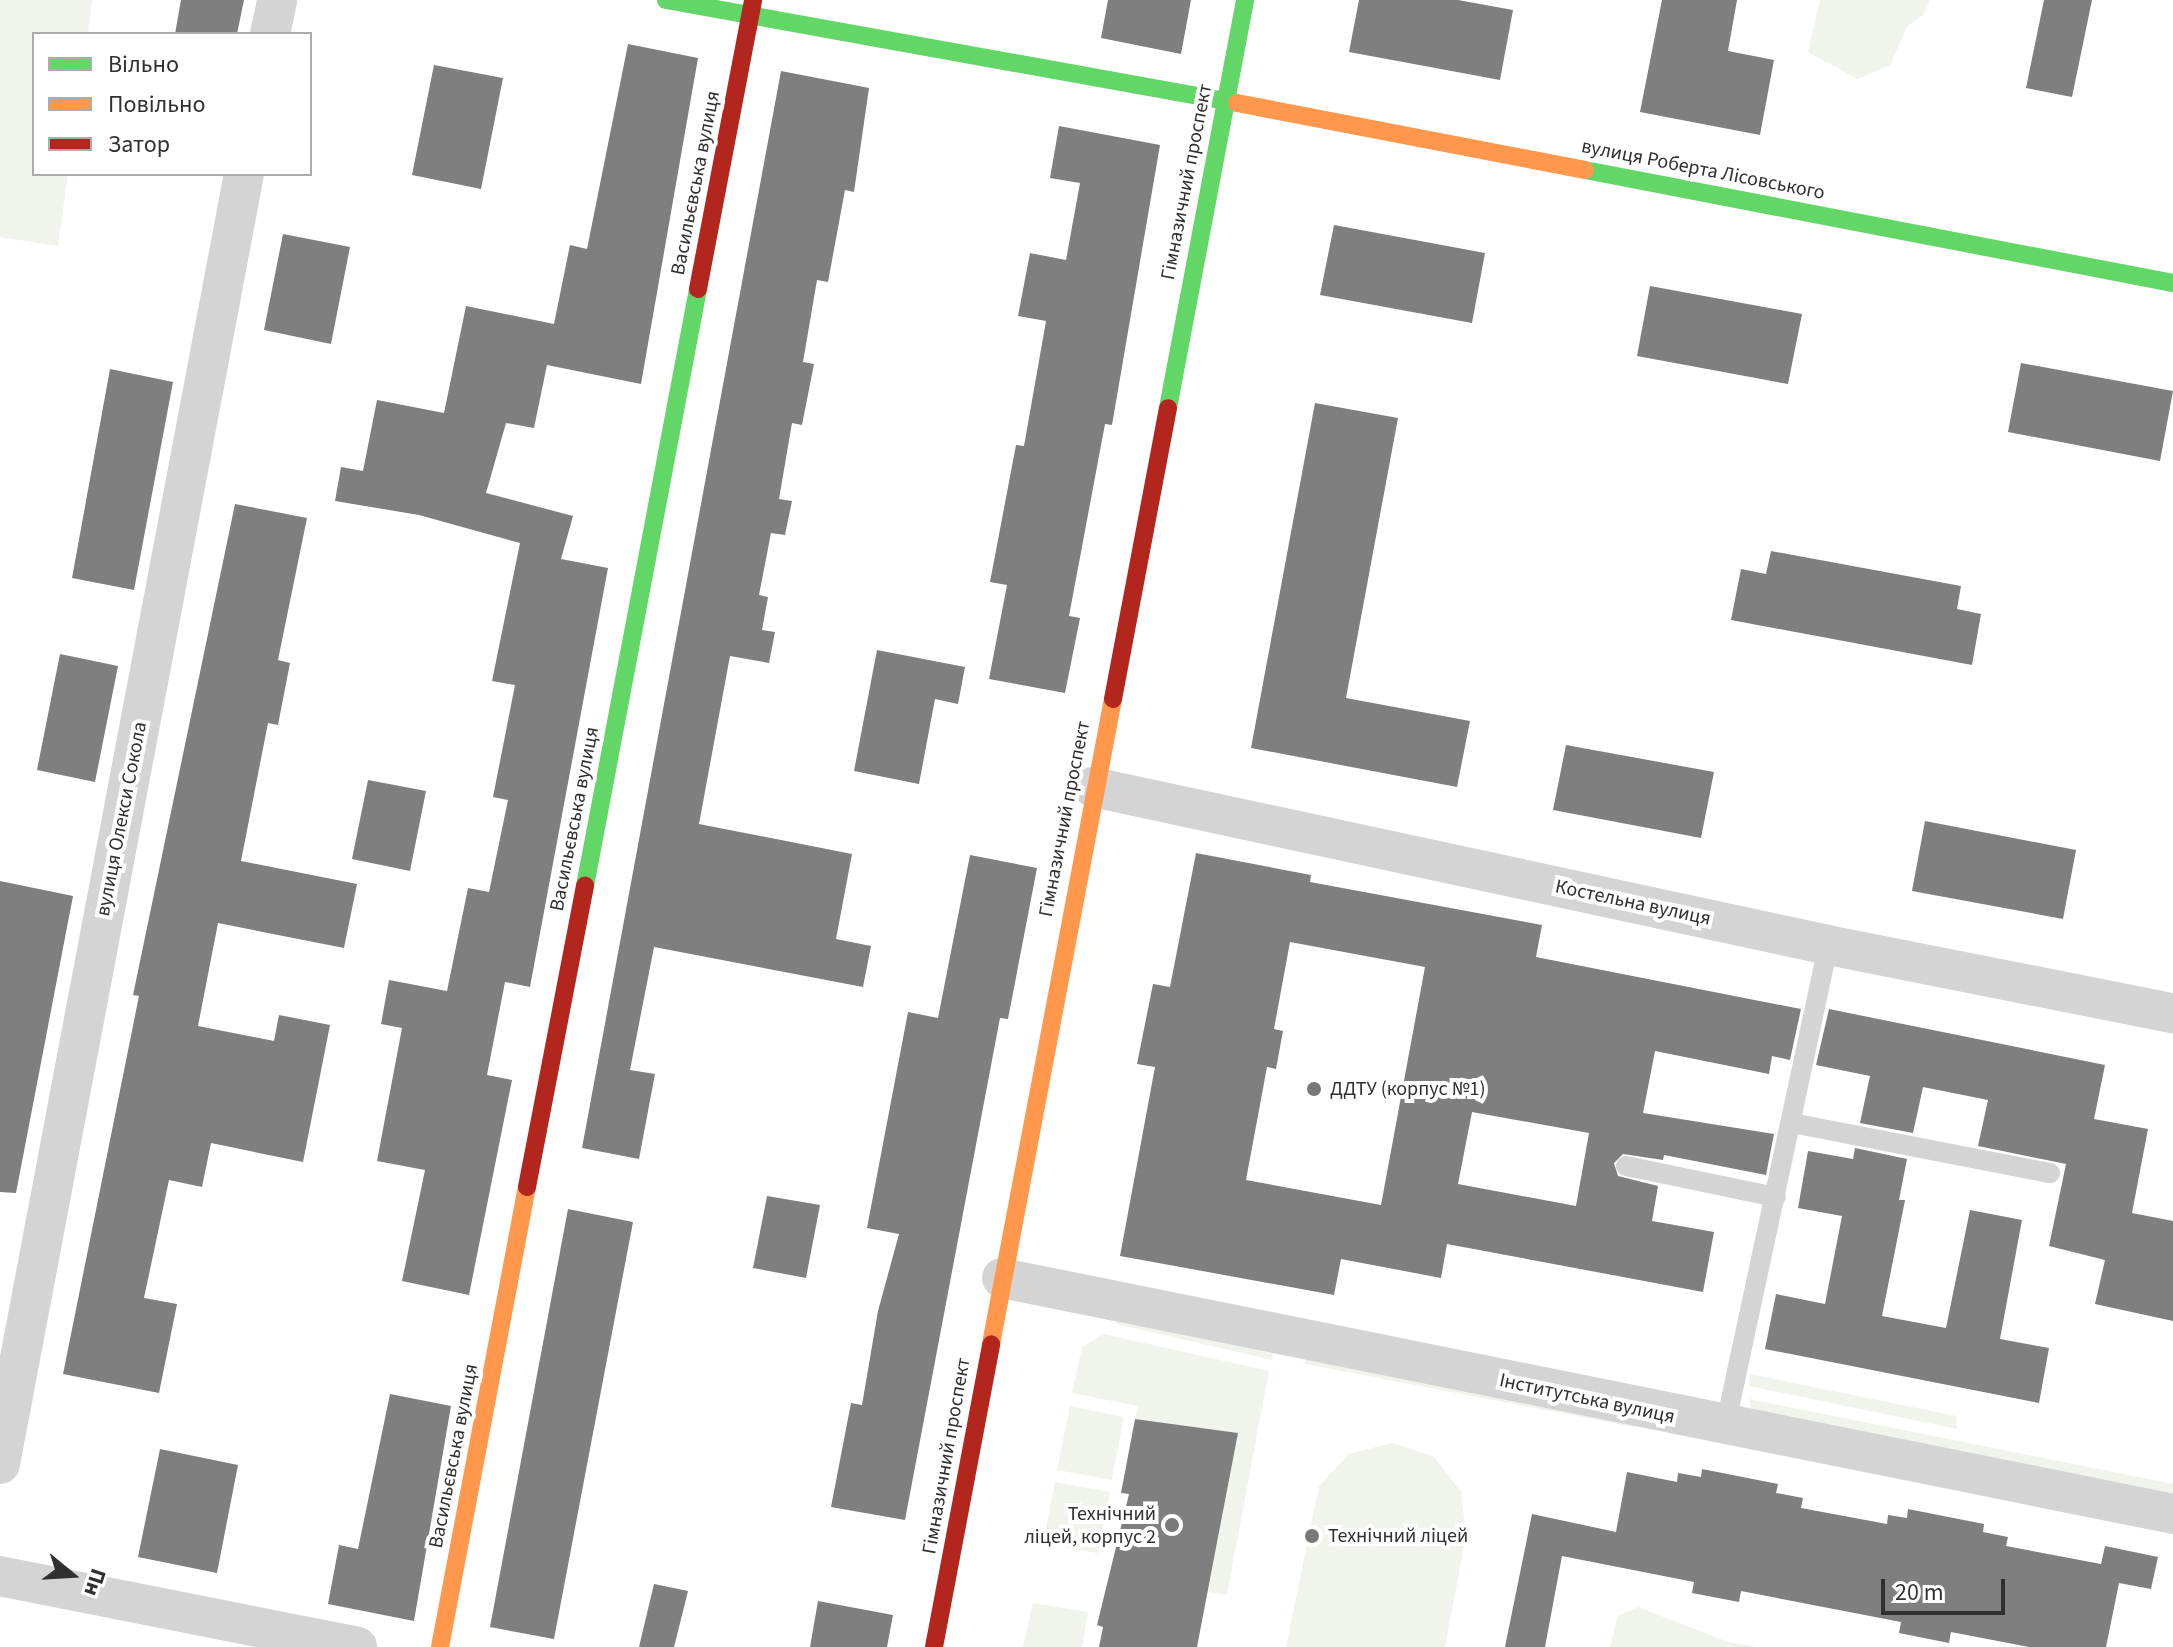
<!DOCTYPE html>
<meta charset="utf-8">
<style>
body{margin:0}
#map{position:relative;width:2173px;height:1647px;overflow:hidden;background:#fff;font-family:"Source Sans 3",sans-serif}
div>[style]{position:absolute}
.green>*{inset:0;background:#f0f4ed}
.building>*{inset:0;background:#7f7f7f}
.lane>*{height:20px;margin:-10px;padding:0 10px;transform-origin:10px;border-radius:10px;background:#d4d4d4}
.street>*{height:40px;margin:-20px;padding:0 20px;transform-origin:20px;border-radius:20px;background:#d4d4d4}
.fast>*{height:18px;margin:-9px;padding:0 9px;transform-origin:9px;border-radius:9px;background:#63d668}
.slow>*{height:18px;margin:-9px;padding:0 9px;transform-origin:9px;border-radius:9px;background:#ff974d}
.jam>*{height:18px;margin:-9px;padding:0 9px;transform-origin:9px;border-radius:9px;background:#b3261e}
.dots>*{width:22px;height:22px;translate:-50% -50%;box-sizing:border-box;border:4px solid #fff;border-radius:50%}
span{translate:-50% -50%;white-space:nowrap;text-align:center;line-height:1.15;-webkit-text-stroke:8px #fff;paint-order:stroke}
.street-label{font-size:20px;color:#303030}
.poi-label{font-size:20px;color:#303030}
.left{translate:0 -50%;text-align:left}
.right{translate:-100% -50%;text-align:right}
.legend{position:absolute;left:32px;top:32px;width:280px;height:144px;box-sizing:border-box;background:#fff;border:2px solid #acacac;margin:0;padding:10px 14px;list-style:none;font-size:24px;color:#303030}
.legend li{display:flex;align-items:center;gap:16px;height:40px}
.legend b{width:40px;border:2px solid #acacac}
.north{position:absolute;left:32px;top:1535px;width:80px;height:80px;-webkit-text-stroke:6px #fff;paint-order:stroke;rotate:108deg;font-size:22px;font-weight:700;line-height:32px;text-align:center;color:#303030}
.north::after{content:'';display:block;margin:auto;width:28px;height:36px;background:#303030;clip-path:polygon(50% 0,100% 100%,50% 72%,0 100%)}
.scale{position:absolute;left:1881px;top:1579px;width:124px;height:36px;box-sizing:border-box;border:4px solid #303030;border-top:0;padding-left:10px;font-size:24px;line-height:28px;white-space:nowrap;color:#303030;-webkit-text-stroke:6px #fff;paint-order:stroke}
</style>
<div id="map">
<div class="green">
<i style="clip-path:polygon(0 0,92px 0,88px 34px,34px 34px,34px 174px,68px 174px,58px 246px,0 237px)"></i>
<i style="clip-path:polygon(1820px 0,1930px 0,1924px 14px,1907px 27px,1890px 65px,1858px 79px,1808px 52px)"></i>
<i style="clip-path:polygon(1118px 1314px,1273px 1350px,1272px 1360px,1116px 1324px)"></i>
<i style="clip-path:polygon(1104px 1334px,1269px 1371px,1227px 1595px,1208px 1592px,1238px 1433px,1135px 1419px,1138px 1406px,1072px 1393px,1082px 1347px)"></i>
<i style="clip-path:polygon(1308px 1351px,1636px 1414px,1634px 1427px,1305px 1364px)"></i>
<i style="clip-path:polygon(1750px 1374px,1956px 1416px,1957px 1429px,1749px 1386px)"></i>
<i style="clip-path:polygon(1749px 1399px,2173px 1484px,2173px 1496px,1752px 1414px)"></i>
<i style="clip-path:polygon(1070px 1406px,1124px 1417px,1112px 1480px,1057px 1470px)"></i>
<i style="clip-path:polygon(1392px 1443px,1434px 1457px,1461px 1492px,1466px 1536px,1445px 1647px,1286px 1647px,1319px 1486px,1349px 1454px)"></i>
<i style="clip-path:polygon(1055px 1482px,1110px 1492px,1098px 1553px,1043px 1544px)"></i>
<i style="clip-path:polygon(1033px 1603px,1088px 1612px,1082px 1647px,1023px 1647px)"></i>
<i style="clip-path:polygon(1638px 1607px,1728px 1642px,1757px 1647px,1610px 1647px,1618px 1616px)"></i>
</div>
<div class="building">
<i style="clip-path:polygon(181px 0,244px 0,237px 34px,175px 34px)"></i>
<i style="clip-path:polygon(1108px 0,1191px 0,1181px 54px,1101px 38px)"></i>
<i style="clip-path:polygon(1359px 0,1458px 0,1513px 10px,1500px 80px,1349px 52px)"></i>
<i style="clip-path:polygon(1662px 0,1737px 0,1728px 51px,1774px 60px,1760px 135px,1640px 112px)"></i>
<i style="clip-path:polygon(2044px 0,2092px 0,2072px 97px,2026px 88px)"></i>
<i style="clip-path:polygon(628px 44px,698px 58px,641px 384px,547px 365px,534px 428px,506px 423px,486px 493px,573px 516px,561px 559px,608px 568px,530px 987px,505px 982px,487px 1075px,512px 1080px,469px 1295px,402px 1281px,425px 1170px,377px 1161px,402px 1028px,381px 1024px,389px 980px,447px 991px,468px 888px,489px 892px,508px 800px,493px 797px,515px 685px,492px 681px,520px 543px,419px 515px,335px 501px,341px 467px,363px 471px,377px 400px,444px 413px,466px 306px,554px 324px,570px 245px,587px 249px)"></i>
<i style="clip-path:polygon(434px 65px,503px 78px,481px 189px,412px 175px)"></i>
<i style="clip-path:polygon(781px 71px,869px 88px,854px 192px,845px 190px,828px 282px,817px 280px,803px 362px,814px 364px,802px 425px,792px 423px,779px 499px,792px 501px,785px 535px,771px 533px,759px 595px,768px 597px,762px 630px,775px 632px,769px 663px,730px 656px,699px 824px,852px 854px,836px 939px,871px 946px,863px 987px,654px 947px,630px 1070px,655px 1074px,639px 1159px,582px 1148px)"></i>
<i style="clip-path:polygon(1059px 126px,1160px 145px,1112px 425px,1105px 424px,1069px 616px,1080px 618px,1065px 693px,989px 679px,1007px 585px,990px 582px,1016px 445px,1024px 446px,1046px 321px,1018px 316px,1030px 253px,1066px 260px,1080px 183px,1050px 178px)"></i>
<i style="clip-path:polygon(1334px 225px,1485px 253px,1472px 323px,1320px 295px)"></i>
<i style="clip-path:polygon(283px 234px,350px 247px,331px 344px,264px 330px)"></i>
<i style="clip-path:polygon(1650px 286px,1802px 314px,1788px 384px,1637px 356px)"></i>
<i style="clip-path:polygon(2021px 363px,2173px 391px,2160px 461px,2008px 432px)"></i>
<i style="clip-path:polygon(110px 369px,173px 382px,134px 590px,72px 578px)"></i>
<i style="clip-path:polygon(1315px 403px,1398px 418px,1346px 698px,1470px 721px,1457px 787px,1251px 748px)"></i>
<i style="clip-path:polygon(235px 504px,307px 518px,278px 660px,290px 663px,278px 725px,268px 723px,241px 861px,357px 884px,344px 948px,218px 923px,198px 1026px,274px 1041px,279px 1015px,330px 1025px,303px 1162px,211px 1143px,202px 1187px,169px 1180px,144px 1298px,177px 1304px,159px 1393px,63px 1374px,139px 996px,133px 995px)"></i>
<i style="clip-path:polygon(1771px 551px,1961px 586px,1957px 609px,1981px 614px,1972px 665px,1731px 620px,1741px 569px,1766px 574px)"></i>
<i style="clip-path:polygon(877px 650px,965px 667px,958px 704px,935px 699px,919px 784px,854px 771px)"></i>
<i style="clip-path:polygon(60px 654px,118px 666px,95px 782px,37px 770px)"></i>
<i style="clip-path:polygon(1566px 745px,1714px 772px,1701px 838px,1553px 810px)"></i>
<i style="clip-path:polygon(368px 780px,426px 791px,410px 871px,352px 859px)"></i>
<i style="clip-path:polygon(1925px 821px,2076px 850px,2063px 919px,1912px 891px)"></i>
<i style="clip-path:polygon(evenodd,1196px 853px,1311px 875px,1310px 882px,1542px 925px,1536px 957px,1801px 1009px,1790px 1060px,1772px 1056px,1769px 1074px,1655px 1051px,1643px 1113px,1774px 1134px,1766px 1175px,1664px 1155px,1663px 1160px,1623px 1154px,1614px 1163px,1618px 1176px,1658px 1186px,1652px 1221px,1714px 1232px,1703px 1292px,1447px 1244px,1441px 1278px,1341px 1259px,1334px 1295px,1120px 1256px,1155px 1067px,1137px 1064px,1153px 984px,1170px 987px,1196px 853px,1290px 942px,1425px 967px,1381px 1205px,1246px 1180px,1267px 1067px,1276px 1069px,1283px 1031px,1274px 1029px,1290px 942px,1196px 853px,1472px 1112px,1589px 1133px,1576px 1206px,1458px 1184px,1472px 1112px)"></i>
<i style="clip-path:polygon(970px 855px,1037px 868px,1008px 1019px,1000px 1018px,905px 1520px,831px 1507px,851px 1403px,862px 1405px,878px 1311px,899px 1234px,867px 1228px,908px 1012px,938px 1018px)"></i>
<i style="clip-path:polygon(0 881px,73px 896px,16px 1193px,0 1192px)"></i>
<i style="clip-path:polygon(1829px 1009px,2105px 1065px,2094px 1119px,2148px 1129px,2132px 1213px,2173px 1221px,2173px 1321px,2095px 1304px,2105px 1260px,2049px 1246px,2066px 1164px,1978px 1146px,1988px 1100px,1923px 1087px,1913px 1133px,1860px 1123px,1870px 1076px,1816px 1065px)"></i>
<i style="clip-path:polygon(1855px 1148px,1907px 1159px,1899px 1200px,1905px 1200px,1882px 1316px,1946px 1328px,1970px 1210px,2022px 1220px,2000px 1339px,2049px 1348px,2039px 1403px,1765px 1349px,1776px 1294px,1825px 1304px,1842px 1216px,1798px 1208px,1808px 1151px,1853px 1159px)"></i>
<i style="clip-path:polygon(767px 1196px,820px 1205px,806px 1278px,753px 1268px)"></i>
<i style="clip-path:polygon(568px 1209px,633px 1222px,554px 1639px,490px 1627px)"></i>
<i style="clip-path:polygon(390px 1394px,451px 1406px,414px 1621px,328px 1604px,339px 1545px,358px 1549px)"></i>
<i style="clip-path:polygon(1135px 1419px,1238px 1433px,1197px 1647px,1099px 1647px,1103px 1627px,1097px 1625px,1129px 1494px,1121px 1493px)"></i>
<i style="clip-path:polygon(160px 1449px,238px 1465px,217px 1573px,138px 1557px)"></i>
<i style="clip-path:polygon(1702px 1469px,1778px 1484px,1776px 1493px,1803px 1498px,1801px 1508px,1887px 1524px,1888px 1515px,1907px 1518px,1908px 1509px,1984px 1524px,1983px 1532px,2008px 1537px,2006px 1546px,2101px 1564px,2105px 1546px,2158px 1557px,2151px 1589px,2119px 1583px,2106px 1647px,2029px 1647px,1951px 1632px,1949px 1643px,1899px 1633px,1901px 1622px,1741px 1591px,1739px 1602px,1692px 1593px,1694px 1582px,1562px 1556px,1545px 1647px,1505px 1647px,1532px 1514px,1616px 1532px,1627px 1472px,1677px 1482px,1678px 1473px,1701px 1477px)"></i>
<i style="clip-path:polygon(654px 1584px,688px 1591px,674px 1647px,639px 1647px)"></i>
<i style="clip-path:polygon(818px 1601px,893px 1615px,887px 1647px,810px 1647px)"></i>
</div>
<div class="lane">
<i style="left:1792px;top:1123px;width:263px;rotate:11deg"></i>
<i style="left:1626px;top:1166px;width:153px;rotate:11.7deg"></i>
<i style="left:1725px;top:1427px;width:493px;rotate:-77.9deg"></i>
</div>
<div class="street">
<i style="left:270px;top:34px;width:35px;rotate:-78deg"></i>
<i style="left:1093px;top:787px;width:752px;rotate:12.13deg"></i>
<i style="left:1828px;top:945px;width:352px;rotate:11.2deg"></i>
<i style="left:1002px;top:1278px;width:1195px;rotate:11.39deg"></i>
<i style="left:0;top:1464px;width:1313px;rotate:-79.29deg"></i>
<i style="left:0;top:1576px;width:364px;rotate:11.2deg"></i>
</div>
<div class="fast">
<i style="left:666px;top:0;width:580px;rotate:10.23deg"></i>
<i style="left:1585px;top:170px;width:599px;rotate:10.88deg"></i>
<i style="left:1168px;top:408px;width:415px;rotate:-79.3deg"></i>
<i style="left:585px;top:886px;width:608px;rotate:-79.28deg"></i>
</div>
<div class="slow">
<i style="left:1237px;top:103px;width:354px;rotate:10.9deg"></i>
<i style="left:991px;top:1344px;width:656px;rotate:-79.29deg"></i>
<i style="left:440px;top:1647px;width:468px;rotate:-79.3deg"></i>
</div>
<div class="jam">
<i style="left:698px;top:289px;width:294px;rotate:-79.2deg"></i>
<i style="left:1113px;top:699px;width:296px;rotate:-79.3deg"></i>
<i style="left:527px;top:1187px;width:307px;rotate:-79.1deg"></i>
<i style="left:934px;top:1647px;width:308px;rotate:-79.3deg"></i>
</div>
<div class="dots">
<i style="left:1314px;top:1089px;background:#787878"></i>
<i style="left:1172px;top:1525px;background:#787878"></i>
<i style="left:1312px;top:1536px;background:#787878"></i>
</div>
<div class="street-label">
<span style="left:1703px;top:170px;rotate:11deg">вулиця Роберта Лісовського</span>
<span style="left:1187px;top:182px;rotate:-79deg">Гімназичний проспект</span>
<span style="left:696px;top:183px;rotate:-79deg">Васильєвська вулиця</span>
<span style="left:122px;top:819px;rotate:-79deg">вулиця Олекси Сокола</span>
<span style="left:575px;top:819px;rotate:-79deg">Васильєвська вулиця</span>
<span style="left:1065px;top:819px;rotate:-79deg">Гімназичний проспект</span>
<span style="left:1633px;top:903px;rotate:12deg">Костельна вулиця</span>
<span style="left:1587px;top:1399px;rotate:12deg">Інститутська вулиця</span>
<span style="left:454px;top:1456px;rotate:-79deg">Васильєвська вулиця</span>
<span style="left:947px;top:1456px;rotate:-80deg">Гімназичний проспект</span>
</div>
<div class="poi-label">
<span class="left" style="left:1330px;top:1089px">ДДТУ (корпус №1)</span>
<span class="right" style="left:1156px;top:1526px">Технічний<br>ліцей, корпус 2</span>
<span class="left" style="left:1328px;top:1536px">Технічний ліцей</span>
</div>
<ul class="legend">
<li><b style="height:10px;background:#63d668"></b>Вільно</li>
<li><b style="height:10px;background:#ff974d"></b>Повільно</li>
<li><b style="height:10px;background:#b3261e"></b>Затор</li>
</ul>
<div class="north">Пн</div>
<div class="scale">20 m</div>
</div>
